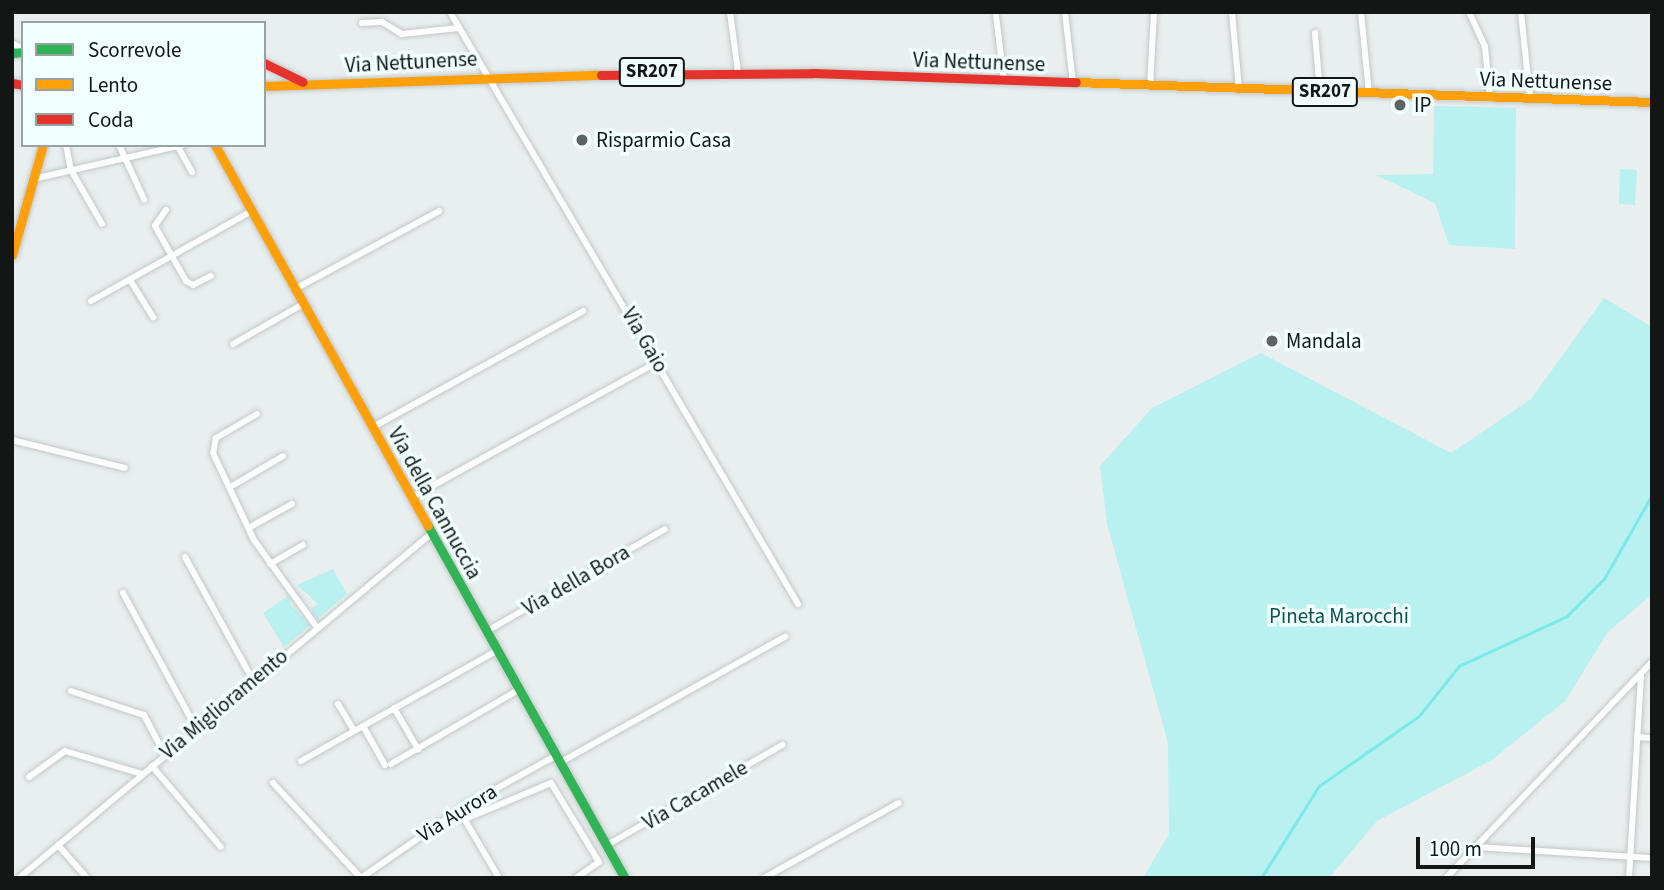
<!DOCTYPE html>
<style>
body{margin:0}
#map{position:relative;width:1664px;height:890px;overflow:hidden;background:#e8efee;font-family:"Source Sans 3",sans-serif}
div>[style]{position:absolute}
.green>*{inset:0;background:#b8f1f0}
.stream>*{height:2.5px;margin:-1.25px;padding:0 1.25px;transform-origin:1.25px;border-radius:1.25px;background:#7aeae9}
.roads{filter:drop-shadow(0 0 2px #c3c8c8) drop-shadow(0 0 2px #c3c8c8)}
.street>*{height:6px;margin:-3px;padding:0 3px;transform-origin:3px;border-radius:3px;background:#fcfdfc}
.fast>*{height:9px;margin:-4.5px;padding:0 4.5px;transform-origin:4.5px;border-radius:4.5px;background:#30b455}
.slow>*{height:9px;margin:-4.5px;padding:0 4.5px;transform-origin:4.5px;border-radius:4.5px;background:#ff9f0a}
.jam>*{height:9px;margin:-4.5px;padding:0 4.5px;transform-origin:4.5px;border-radius:4.5px;background:#e5322d}
.dots>*{width:19px;height:19px;translate:-50% -50%;box-sizing:border-box;border:4px solid #f2ffff;border-radius:50%}
span{translate:-50% -50%;white-space:nowrap;text-align:center;line-height:1.15;-webkit-text-stroke:7px #f2ffff;paint-order:stroke}
.shield-label span{padding:2px 5px;background:#f2ffff;border:2px solid;border-radius:5px;-webkit-text-stroke-width:0}
.shield-label{font-size:19px;color:#121716;font-weight:700}
.street-label{font-size:21px;color:#121716}
.poi-label{font-size:21px;color:#121716}
.left{translate:0 -50%;text-align:left}
.park-label{font-size:21px;color:#0d5151}
.frame{position:absolute;inset:0;border:14px solid #121716;pointer-events:none}
.legend{position:absolute;left:21px;top:21px;width:245px;height:126px;box-sizing:border-box;background:#f2ffff;border:2px solid #98a2a2;margin:0;padding:9px 12px;list-style:none;font-size:21px;color:#121716}
.legend li{display:flex;align-items:center;gap:14px;height:35px}
.legend b{width:35px;border:2px solid #98a2a2}
.scale{position:absolute;left:1416px;top:837px;width:119px;height:32px;box-sizing:border-box;border:4px solid #121716;border-top:0;padding-left:9px;font-size:21px;line-height:24px;white-space:nowrap;color:#121716;-webkit-text-stroke:5px #f2ffff;paint-order:stroke}
</style>
<div id="map">
<div class="green">
<i style="clip-path:polygon(1434px 106px,1516px 108px,1515px 249px,1449px 245px,1435px 203px,1376px 175px,1433px 174px)"></i>
<i style="clip-path:polygon(1620px 169px,1637px 170px,1635px 205px,1619px 204px)"></i>
<i style="clip-path:polygon(1604px 298px,1652px 327px,1650px 596px,1608px 632px,1565px 701px,1492px 760px,1377px 821px,1329px 878px,1143px 878px,1169px 834px,1168px 743px,1107px 524px,1100px 466px,1152px 408px,1261px 353px,1451px 453px,1531px 399px)"></i>
<i style="clip-path:polygon(333px 569px,347px 594px,317px 619px,311px 609px,318px 604px,297px 585px)"></i>
<i style="clip-path:polygon(291px 594px,290px 604px,310px 625px,284px 647px,263px 613px)"></i>
</div>
<div class="stream">
<i style="left:1261px;top:878px;width:109px;rotate:-57.8deg"></i>
<i style="left:1319px;top:786px;width:122px;rotate:-35deg"></i>
<i style="left:1419px;top:716px;width:64px;rotate:-51.3deg"></i>
<i style="left:1459px;top:666px;width:119px;rotate:-24.8deg"></i>
<i style="left:1567px;top:616px;width:52px;rotate:-45deg"></i>
<i style="left:1604px;top:579px;width:97px;rotate:-60.3deg"></i>
</div>
<div class="roads">
<div class="street">
<i style="left:450px;top:12px;width:687px;rotate:59.55deg"></i>
<i style="left:730px;top:12px;width:62px;rotate:82.5deg"></i>
<i style="left:1065px;top:12px;width:71px;rotate:83.6deg"></i>
<i style="left:1232px;top:12px;width:77px;rotate:84.8deg"></i>
<i style="left:1361px;top:12px;width:81px;rotate:84.4deg"></i>
<i style="left:1469px;top:12px;width:38px;rotate:65deg"></i>
<i style="left:1485px;top:47px;width:50px;rotate:84.3deg"></i>
<i style="left:1521px;top:12px;width:86px;rotate:84deg"></i>
<i style="left:996px;top:15px;width:66px;rotate:83.1deg"></i>
<i style="left:362px;top:23px;width:20px;rotate:-3deg"></i>
<i style="left:382px;top:22px;width:23px;rotate:31deg"></i>
<i style="left:402px;top:34px;width:57px;rotate:-6deg"></i>
<i style="left:1315px;top:33px;width:59px;rotate:85.2deg"></i>
<i style="left:12px;top:43px;width:13px;rotate:29deg"></i>
<i style="left:1150px;top:86px;width:74px;rotate:-86.9deg"></i>
<i style="left:66px;top:145px;width:25px;rotate:79deg"></i>
<i style="left:71px;top:170px;width:62px;rotate:60.1deg"></i>
<i style="left:119px;top:145px;width:60px;rotate:65.2deg"></i>
<i style="left:177px;top:145px;width:31px;rotate:61deg"></i>
<i style="left:33px;top:179px;width:154px;rotate:-12.8deg"></i>
<i style="left:166px;top:210px;width:19px;rotate:125deg"></i>
<i style="left:155px;top:226px;width:63px;rotate:60.6deg"></i>
<i style="left:186px;top:281px;width:8px;rotate:30deg"></i>
<i style="left:193px;top:285px;width:20px;rotate:-27deg"></i>
<i style="left:130px;top:280px;width:44px;rotate:58.1deg"></i>
<i style="left:295px;top:289px;width:164px;rotate:-28.4deg"></i>
<i style="left:91px;top:301px;width:184px;rotate:-29.2deg"></i>
<i style="left:233px;top:344px;width:81px;rotate:-29.7deg"></i>
<i style="left:257px;top:414px;width:48px;rotate:149.7deg"></i>
<i style="left:216px;top:438px;width:15px;rotate:101deg"></i>
<i style="left:213px;top:453px;width:96px;rotate:64.8deg"></i>
<i style="left:254px;top:540px;width:106px;rotate:54.2deg"></i>
<i style="left:373px;top:427px;width:240px;rotate:-28.9deg"></i>
<i style="left:12px;top:440px;width:116px;rotate:13.9deg"></i>
<i style="left:232px;top:486px;width:59px;rotate:-30.5deg"></i>
<i style="left:412px;top:497px;width:281px;rotate:-28.8deg"></i>
<i style="left:250px;top:527px;width:48px;rotate:-28.7deg"></i>
<i style="left:185px;top:557px;width:141px;rotate:61.1deg"></i>
<i style="left:270px;top:564px;width:38px;rotate:-30deg"></i>
<i style="left:123px;top:593px;width:153px;rotate:61.6deg"></i>
<i style="left:487px;top:631px;width:205px;rotate:-29.8deg"></i>
<i style="left:71px;top:691px;width:77px;rotate:18.2deg"></i>
<i style="left:144px;top:715px;width:45px;rotate:62.3deg"></i>
<i style="left:338px;top:704px;width:31px;rotate:59deg"></i>
<i style="left:394px;top:708px;width:48px;rotate:59.7deg"></i>
<i style="left:363px;top:726px;width:45px;rotate:60.6deg"></i>
<i style="left:1637px;top:737px;width:15px;rotate:4deg"></i>
<i style="left:301px;top:761px;width:226px;rotate:-29.4deg"></i>
<i style="left:561px;top:762px;width:257px;rotate:-29.2deg"></i>
<i style="left:391px;top:764px;width:149px;rotate:-30.2deg"></i>
<i style="left:152px;top:766px;width:106px;rotate:49.6deg"></i>
<i style="left:29px;top:777px;width:44px;rotate:-35.8deg"></i>
<i style="left:65px;top:751px;width:80px;rotate:16.6deg"></i>
<i style="left:273px;top:783px;width:129px;rotate:47.2deg"></i>
<i style="left:459px;top:810px;width:79px;rotate:59.5deg"></i>
<i style="left:465px;top:819px;width:93px;rotate:-22.7deg"></i>
<i style="left:551px;top:783px;width:92px;rotate:58.7deg"></i>
<i style="left:599px;top:862px;width:28px;rotate:145deg"></i>
<i style="left:58px;top:845px;width:44px;rotate:48.7deg"></i>
<i style="left:607px;top:845px;width:202px;rotate:-29.7deg"></i>
<i style="left:1476px;top:847px;width:176px;rotate:3.6deg"></i>
<i style="left:19px;top:878px;width:538px;rotate:-39.87deg"></i>
<i style="left:361px;top:878px;width:126px;rotate:-34.7deg"></i>
<i style="left:465px;top:806px;width:105px;rotate:-29deg"></i>
<i style="left:764px;top:878px;width:154px;rotate:-29.1deg"></i>
<i style="left:1446px;top:878px;width:298px;rotate:-46.4deg"></i>
<i style="left:1629px;top:878px;width:203px;rotate:-86.6deg"></i>
</div>
<div class="fast">
<i style="left:12px;top:53px;width:11px;rotate:-5deg"></i>
<i style="left:428px;top:526px;width:403px;rotate:60.8deg"></i>
</div>
<div class="slow">
<i style="left:1076px;top:82px;width:576px;rotate:1.99deg"></i>
<i style="left:264px;top:86px;width:337px;rotate:-1.9deg"></i>
<i style="left:215px;top:145px;width:436px;rotate:60.8deg"></i>
<i style="left:12px;top:255px;width:114px;rotate:-74.3deg"></i>
</div>
<div class="jam">
<i style="left:264px;top:63px;width:43px;rotate:26deg"></i>
<i style="left:601px;top:75px;width:212px;rotate:-0.5deg"></i>
<i style="left:813px;top:73px;width:263px;rotate:2deg"></i>
<i style="left:12px;top:83px;width:11px;rotate:10deg"></i>
</div>
</div>
<div class="dots">
<i style="left:1400px;top:105px;background:#5d6362"></i>
<i style="left:582px;top:140px;background:#5d6362"></i>
<i style="left:1272px;top:341px;background:#5d6362"></i>
</div>
<div class="shield-label">
<span style="left:652px;top:72px">SR207</span>
<span style="left:1325px;top:92px">SR207</span>
</div>
<div class="street-label">
<span style="left:411px;top:62px;rotate:-3deg">Via Nettunense</span>
<span style="left:979px;top:62px;rotate:2deg">Via Nettunense</span>
<span style="left:1546px;top:81px;rotate:2deg">Via Nettunense</span>
<span style="left:645px;top:340px;rotate:60deg">Via Gaio</span>
<span style="left:435px;top:503px;rotate:61deg">Via della Cannuccia</span>
<span style="left:576px;top:580px;rotate:-30deg">Via della Bora</span>
<span style="left:224px;top:704px;rotate:-40deg">Via Miglioramento</span>
<span style="left:695px;top:795px;rotate:-30deg">Via Cacamele</span>
<span style="left:457px;top:813px;rotate:-32deg">Via Aurora</span>
</div>
<div class="poi-label">
<span class="left" style="left:1414px;top:105px">IP</span>
<span class="left" style="left:596px;top:140px">Risparmio Casa</span>
<span class="left" style="left:1286px;top:341px">Mandala</span>
</div>
<div class="park-label">
<span style="left:1339px;top:616px">Pineta Marocchi</span>
</div>
<div class="frame"></div>
<ul class="legend">
<li><b style="height:9px;background:#30b455"></b>Scorrevole</li>
<li><b style="height:9px;background:#ff9f0a"></b>Lento</li>
<li><b style="height:9px;background:#e5322d"></b>Coda</li>
</ul>
<div class="scale">100 m</div>
</div>
